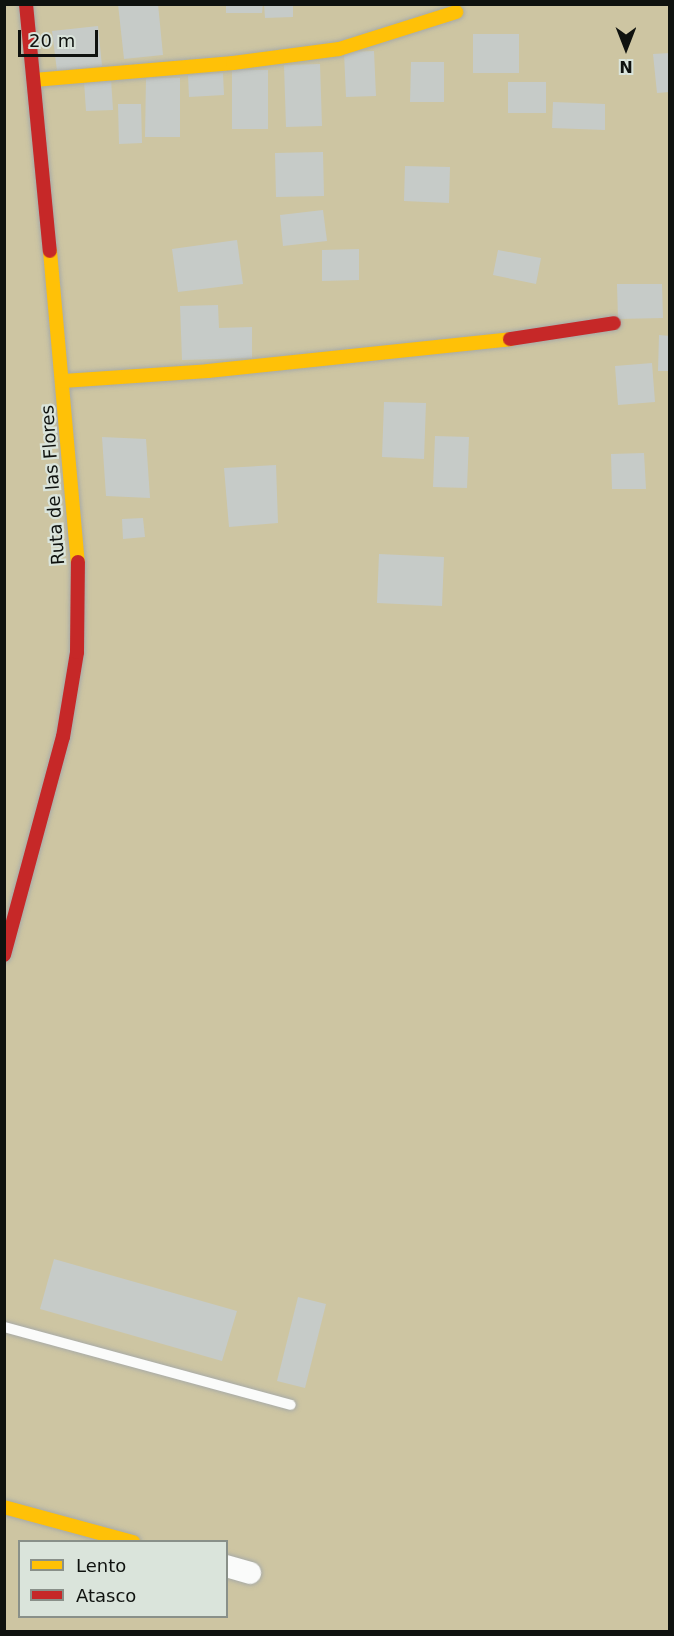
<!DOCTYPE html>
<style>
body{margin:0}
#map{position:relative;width:674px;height:1636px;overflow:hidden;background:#dce2dd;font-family:"DejaVu Sans",sans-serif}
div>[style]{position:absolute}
.green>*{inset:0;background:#cdc5a2}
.building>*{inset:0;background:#c6cbc8}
.roads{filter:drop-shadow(0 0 2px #a7aaa7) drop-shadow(0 0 2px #a7aaa7)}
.lane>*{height:10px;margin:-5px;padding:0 5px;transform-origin:5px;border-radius:5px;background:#fafbfa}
.street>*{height:22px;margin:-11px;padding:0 11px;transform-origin:11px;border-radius:11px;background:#fafbfa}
.slow>*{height:14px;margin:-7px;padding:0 7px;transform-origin:7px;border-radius:7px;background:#ffc107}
.jam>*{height:14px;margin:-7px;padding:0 7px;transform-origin:7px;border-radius:7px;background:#c62828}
span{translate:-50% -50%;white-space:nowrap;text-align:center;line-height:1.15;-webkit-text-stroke:4.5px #dae4db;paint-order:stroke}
.street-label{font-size:18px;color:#0f120f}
.frame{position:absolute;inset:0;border:6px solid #0f120f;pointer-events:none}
.legend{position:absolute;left:18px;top:1540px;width:210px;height:78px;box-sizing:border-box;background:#dae4db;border:2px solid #899089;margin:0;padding:8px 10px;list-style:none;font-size:18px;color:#0f120f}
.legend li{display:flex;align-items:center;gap:12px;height:30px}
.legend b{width:30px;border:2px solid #899089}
.north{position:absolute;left:596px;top:18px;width:60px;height:60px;-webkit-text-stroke:4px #dae4db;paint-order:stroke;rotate:180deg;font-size:16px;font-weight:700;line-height:24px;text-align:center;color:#0f120f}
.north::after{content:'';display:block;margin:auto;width:21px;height:27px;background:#0f120f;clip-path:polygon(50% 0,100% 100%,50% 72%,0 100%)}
.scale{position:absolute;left:18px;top:30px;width:80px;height:27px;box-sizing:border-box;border:3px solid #0f120f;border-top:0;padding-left:8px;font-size:18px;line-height:21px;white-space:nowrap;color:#0f120f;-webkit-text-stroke:4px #dae4db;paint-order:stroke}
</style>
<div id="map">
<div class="green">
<i style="clip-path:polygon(evenodd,5px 5px,669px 5px,669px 1631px,5px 1632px,5px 5px,20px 1542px,226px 1542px,226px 1616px,20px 1616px,20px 1542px)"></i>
</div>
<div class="building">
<i style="clip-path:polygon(118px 4px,158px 4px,163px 55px,124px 59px)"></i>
<i style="clip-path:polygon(226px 4px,263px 4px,262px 13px,226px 13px)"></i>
<i style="clip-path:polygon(264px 4px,293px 4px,293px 17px,265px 18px)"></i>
<i style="clip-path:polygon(98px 26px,102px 66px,57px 71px,52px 31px)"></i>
<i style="clip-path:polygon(473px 34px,519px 34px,519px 73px,473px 73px)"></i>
<i style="clip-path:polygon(374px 51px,376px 96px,346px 97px,344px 52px)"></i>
<i style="clip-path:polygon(670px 53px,670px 92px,657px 93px,653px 54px)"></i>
<i style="clip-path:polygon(411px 62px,444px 62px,444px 102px,410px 102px)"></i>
<i style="clip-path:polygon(320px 64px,322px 126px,286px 127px,284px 65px)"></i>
<i style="clip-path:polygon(232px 70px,268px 70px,268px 129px,232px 129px)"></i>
<i style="clip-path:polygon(223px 73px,224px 95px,189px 97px,188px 75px)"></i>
<i style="clip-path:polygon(146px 78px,180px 78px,180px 137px,145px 137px)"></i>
<i style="clip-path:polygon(111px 79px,113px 110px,86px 111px,84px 81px)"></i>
<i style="clip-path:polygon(508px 82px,546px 82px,546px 113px,508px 113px)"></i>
<i style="clip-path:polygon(553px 102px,605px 104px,605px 130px,552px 128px)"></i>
<i style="clip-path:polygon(118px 104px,141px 104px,142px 143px,119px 144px)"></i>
<i style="clip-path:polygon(323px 152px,324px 196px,276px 197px,275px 153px)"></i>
<i style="clip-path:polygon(405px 166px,450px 167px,449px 203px,404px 201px)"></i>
<i style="clip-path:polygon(323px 210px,327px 241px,283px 246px,280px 215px)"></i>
<i style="clip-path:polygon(237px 240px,243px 284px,178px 292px,172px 249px)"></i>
<i style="clip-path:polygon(359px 249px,359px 280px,322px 281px,322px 250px)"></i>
<i style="clip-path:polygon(498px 250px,541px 258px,536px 284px,493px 275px)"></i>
<i style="clip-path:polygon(617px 284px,662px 284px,663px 318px,618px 319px)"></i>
<i style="clip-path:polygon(218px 305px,219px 328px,252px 327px,252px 358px,182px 360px,180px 306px)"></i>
<i style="clip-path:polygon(659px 335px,670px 336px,670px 371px,658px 371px)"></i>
<i style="clip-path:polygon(652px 363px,655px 402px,618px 405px,615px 366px)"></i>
<i style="clip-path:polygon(384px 402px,426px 403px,424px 459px,382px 457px)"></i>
<i style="clip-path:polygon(435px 436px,469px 437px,467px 488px,433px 487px)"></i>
<i style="clip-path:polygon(102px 437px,146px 439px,150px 498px,106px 496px)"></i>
<i style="clip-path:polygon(644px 453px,646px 489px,612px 489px,611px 454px)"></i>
<i style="clip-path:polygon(276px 465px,278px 523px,229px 527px,224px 468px)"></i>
<i style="clip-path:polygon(143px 518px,145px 537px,123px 539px,122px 519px)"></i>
<i style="clip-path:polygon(379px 554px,444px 557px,442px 606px,377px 603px)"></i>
<i style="clip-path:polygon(54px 1259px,237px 1311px,222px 1361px,40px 1309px)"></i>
<i style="clip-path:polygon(298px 1297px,326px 1304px,305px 1388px,277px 1381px)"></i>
</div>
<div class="roads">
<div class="lane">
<i style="left:4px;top:1327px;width:297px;rotate:15.2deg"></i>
</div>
<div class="street">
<i style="left:226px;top:1566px;width:25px;rotate:16deg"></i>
</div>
<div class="slow">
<i style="left:34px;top:80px;width:200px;rotate:-4.9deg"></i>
<i style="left:233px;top:63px;width:107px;rotate:-7.5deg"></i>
<i style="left:339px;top:49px;width:123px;rotate:-17.5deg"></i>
<i style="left:50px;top:251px;width:312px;rotate:84.9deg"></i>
<i style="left:63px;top:381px;width:145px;rotate:-3.9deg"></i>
<i style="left:208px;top:371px;width:304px;rotate:-6deg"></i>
<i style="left:4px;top:1507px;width:134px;rotate:15.2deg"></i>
</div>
<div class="jam">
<i style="left:26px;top:4px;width:248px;rotate:84.5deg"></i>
<i style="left:510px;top:339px;width:105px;rotate:-8.7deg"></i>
<i style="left:4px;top:955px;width:226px;rotate:-74.9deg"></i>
<i style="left:63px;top:737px;width:86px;rotate:-80.6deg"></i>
<i style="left:77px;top:652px;width:90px;rotate:-89.4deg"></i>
</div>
</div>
<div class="street-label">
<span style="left:53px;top:485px;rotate:-94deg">Ruta de las Flores</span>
</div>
<div class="frame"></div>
<ul class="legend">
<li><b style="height:8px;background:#ffc107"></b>Lento</li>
<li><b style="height:8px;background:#c62828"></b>Atasco</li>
</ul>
<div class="north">N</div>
<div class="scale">20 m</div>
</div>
